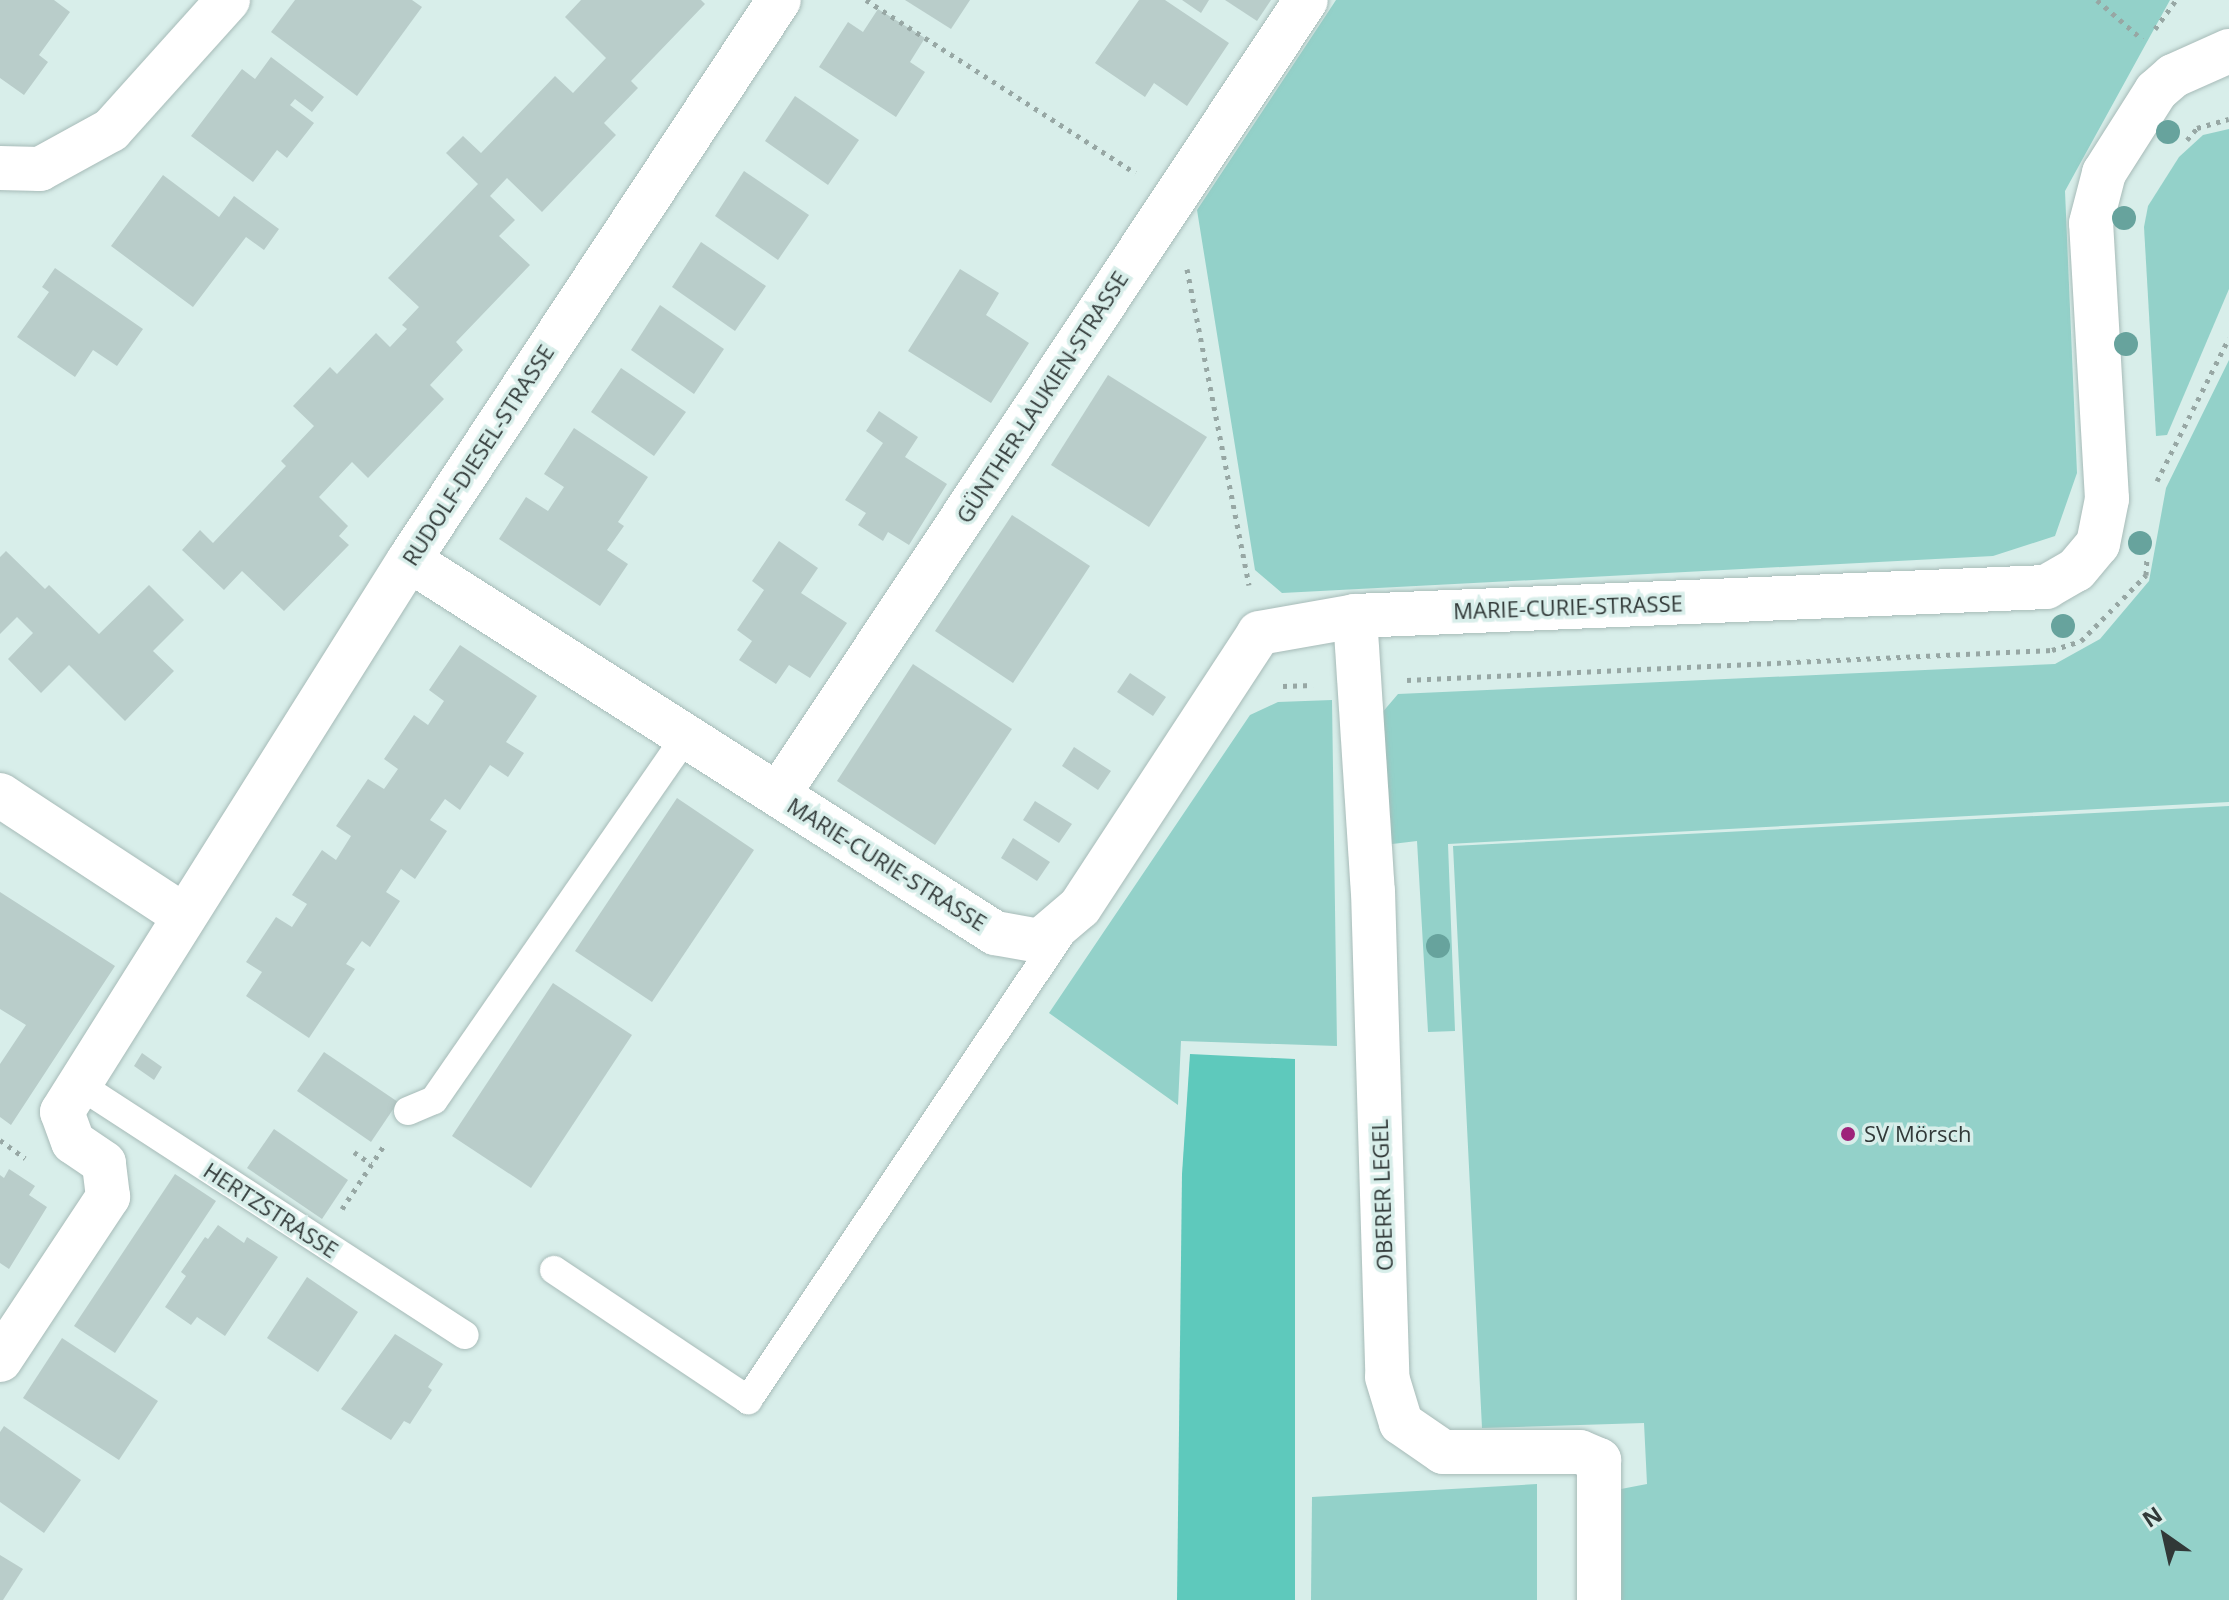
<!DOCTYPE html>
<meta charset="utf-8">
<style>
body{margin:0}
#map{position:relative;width:2229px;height:1600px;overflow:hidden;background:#d8eeea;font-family:"Open Sans",sans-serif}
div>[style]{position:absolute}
.green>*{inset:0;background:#93d1c9}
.forest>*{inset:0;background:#5ec9bc}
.building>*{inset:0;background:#b9cdca}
.path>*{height:5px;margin-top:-2.5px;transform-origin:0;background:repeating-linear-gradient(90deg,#97a7a4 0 4px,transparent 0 10px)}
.roads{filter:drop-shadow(0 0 2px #a7bbb8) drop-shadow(0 0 2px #a7bbb8)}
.lane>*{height:28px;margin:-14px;padding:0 14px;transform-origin:14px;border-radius:14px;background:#fff}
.street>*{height:44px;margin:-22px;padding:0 22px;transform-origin:22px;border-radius:22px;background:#fff}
.trees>*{width:24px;height:24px;margin:-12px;border-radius:50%;background:#67a39d}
.dots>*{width:22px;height:22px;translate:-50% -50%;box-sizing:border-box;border:4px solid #d8eeea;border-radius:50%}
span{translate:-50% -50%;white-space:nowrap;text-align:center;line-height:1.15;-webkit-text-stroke:7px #d8eeea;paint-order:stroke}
.street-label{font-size:22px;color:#313938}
.poi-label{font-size:22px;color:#313938}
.left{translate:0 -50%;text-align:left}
.north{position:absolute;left:2125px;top:1496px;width:80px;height:80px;-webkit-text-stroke:6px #d8eeea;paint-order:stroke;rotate:326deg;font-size:22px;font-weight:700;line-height:32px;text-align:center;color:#313938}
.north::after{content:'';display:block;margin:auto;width:28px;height:36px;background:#313938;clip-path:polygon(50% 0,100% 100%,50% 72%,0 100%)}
</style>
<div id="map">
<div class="green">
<i style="clip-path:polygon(1336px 0,2170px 0,2065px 191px,2077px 473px,2055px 536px,1993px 556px,1282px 593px,1255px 570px,1197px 210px)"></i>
<i style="clip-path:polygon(2229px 129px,2229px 289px,2167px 435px,2156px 436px,2144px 227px,2148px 206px,2179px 157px,2203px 135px)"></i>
<i style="clip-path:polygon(2229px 360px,2229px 802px,1448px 844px,1455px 1031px,1428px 1032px,1417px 841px,1384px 845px,1381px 714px,1398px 694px,2055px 664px,2100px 639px,2149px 581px,2166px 488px)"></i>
<i style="clip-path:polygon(1332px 700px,1337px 1046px,1181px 1041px,1178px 1105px,1049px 1013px,1250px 715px,1278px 702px)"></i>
<i style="clip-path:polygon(2229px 806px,2229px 1600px,1620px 1600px,1621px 1489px,1647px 1484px,1644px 1423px,1482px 1428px,1453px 846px)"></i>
<i style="clip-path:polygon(1537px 1484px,1537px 1600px,1311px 1600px,1312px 1497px)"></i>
</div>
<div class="forest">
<i style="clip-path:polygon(1190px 1054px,1295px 1059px,1295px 1600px,1177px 1600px,1182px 1174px)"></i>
</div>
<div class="building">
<i style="clip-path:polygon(0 0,54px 0,70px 12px,39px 55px,48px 62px,24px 95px,0 78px)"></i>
<i style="clip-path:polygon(295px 0,412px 0,422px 7px,357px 96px,271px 32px)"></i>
<i style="clip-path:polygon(581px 0,701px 0,705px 4px,631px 81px,638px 88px,604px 123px,616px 135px,542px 212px,507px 178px,490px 196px,515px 220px,499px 236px,530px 265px,456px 342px,463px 350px,430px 385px,444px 399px,368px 478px,352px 462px,319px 497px,348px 526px,339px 536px,349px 545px,284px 611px,242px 571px,224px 590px,182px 550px,200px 530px,213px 543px,286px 466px,281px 461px,314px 426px,293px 406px,330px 367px,337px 374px,376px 333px,390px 347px,407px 329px,402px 325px,419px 307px,388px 278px,478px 184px,446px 153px,463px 136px,481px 153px,555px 76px,573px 93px,606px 58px,565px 17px)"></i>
<i style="clip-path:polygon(905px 0,970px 0,951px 29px)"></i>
<i style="clip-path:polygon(1139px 0,1165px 0,1229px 43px,1187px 106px,1154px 83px,1145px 97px,1095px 63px)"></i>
<i style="clip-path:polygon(1182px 0,1209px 0,1201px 13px)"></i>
<i style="clip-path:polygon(1225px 0,1271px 0,1257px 21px)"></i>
<i style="clip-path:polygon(878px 9px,925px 38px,910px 62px,925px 72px,896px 117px,819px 67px,848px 22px,863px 32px)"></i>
<i style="clip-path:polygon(271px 57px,324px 97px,312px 112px,295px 99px,290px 105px,314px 123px,287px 158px,277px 150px,253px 182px,191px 136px,242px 69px,255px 79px)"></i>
<i style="clip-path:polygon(795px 96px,859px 140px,828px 185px,765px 141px)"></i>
<i style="clip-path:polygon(744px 171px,809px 215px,778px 260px,715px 216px)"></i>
<i style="clip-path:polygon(163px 175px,219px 217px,234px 196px,279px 229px,264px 250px,246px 237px,193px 307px,111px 246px)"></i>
<i style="clip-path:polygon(701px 242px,766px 286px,735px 331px,672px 287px)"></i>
<i style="clip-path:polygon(55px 268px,143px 329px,117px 366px,93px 350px,75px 377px,17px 337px,49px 292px,42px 287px)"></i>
<i style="clip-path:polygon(960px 269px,999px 293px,986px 315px,1029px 343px,991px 403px,908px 351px)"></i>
<i style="clip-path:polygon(660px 305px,724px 349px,694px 394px,631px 350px)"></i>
<i style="clip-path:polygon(621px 368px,686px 412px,654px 456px,591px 412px)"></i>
<i style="clip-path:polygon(1108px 375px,1207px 437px,1149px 527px,1051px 465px)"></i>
<i style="clip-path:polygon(879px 411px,918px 437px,905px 457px,947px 484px,909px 545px,888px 532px,883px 541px,858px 525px,866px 513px,845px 500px,883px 443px,866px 431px)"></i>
<i style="clip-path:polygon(574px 428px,648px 477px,618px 522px,624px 526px,607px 550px,628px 564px,600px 606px,499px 539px,526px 497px,548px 511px,564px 487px,544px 474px)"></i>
<i style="clip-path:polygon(1012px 515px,1090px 566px,1013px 683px,935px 631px)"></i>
<i style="clip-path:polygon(779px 541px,818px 568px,801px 593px,847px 623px,810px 678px,789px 665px,776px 684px,739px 660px,752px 641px,737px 630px,764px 590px,752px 581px)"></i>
<i style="clip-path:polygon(6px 551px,45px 589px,49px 585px,99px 634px,149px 585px,184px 620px,153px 651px,174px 671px,125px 721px,69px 665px,41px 693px,8px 659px,33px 633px,17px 617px,0 634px,0 557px)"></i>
<i style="clip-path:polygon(460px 645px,537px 696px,506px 742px,524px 753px,508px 777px,490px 765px,460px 810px,445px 799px,430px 820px,447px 831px,415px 879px,401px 869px,386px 892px,400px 901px,370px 947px,362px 941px,346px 964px,355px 969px,309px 1038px,246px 996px,262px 972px,246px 962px,276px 917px,292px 927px,307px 904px,292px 895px,322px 850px,336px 860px,351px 836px,336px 826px,368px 779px,384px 789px,398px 769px,384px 759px,414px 715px,428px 725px,444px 701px,429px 690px)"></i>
<i style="clip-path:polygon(913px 664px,1012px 729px,935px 845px,837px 781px)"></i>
<i style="clip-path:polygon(1130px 673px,1166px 697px,1153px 716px,1117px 692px)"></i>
<i style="clip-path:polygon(1074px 747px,1111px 771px,1098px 790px,1062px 766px)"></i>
<i style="clip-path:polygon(677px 798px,754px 850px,652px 1002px,575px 951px)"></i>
<i style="clip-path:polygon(1035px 801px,1072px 824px,1059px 843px,1023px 820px)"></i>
<i style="clip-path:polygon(1013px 838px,1050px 862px,1037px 881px,1001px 858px)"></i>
<i style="clip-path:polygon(0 892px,115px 966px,11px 1125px,0 1117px,0 1064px,26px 1025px,0 1009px)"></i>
<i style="clip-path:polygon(553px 983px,632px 1035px,531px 1188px,452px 1136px)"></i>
<i style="clip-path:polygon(324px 1052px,398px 1102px,371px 1142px,297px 1091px)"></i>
<i style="clip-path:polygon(142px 1053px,162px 1067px,154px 1080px,134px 1066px)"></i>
<i style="clip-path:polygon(274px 1129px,348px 1180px,322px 1219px,247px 1168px)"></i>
<i style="clip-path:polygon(9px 1169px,35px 1186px,29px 1195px,47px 1207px,9px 1269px,0 1263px,0 1175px,4px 1178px)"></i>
<i style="clip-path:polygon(175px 1174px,216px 1201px,115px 1353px,74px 1326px)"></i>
<i style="clip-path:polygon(218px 1225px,244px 1243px,247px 1237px,278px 1257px,225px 1336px,197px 1317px,191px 1325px,165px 1307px,186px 1276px,181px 1272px,205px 1237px,208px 1239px)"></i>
<i style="clip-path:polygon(307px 1277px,358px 1312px,318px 1372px,267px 1338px)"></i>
<i style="clip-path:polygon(395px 1334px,443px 1364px,428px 1387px,432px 1390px,410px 1424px,404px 1421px,391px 1440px,341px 1409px)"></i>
<i style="clip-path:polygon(62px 1338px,158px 1401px,119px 1460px,23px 1398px)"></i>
<i style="clip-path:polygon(4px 1426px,81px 1480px,44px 1533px,0 1502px,0 1432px)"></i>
<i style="clip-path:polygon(0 1555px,23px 1569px,3px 1600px,0 1600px)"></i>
</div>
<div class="path">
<i style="left:866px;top:0;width:320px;rotate:32.7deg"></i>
<i style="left:2097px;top:0;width:60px;rotate:40.9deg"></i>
<i style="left:2155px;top:29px;width:36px;rotate:-54deg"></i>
<i style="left:2187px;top:140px;width:16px;rotate:-50deg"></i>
<i style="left:2197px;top:128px;width:33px;rotate:-16deg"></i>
<i style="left:1187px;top:269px;width:322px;rotate:78.9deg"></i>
<i style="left:2157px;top:481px;width:160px;rotate:-63.3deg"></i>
<i style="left:1407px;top:680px;width:646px;rotate:-2.66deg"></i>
<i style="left:2052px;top:650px;width:30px;rotate:-17deg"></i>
<i style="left:2081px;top:641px;width:93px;rotate:-45.4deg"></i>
<i style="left:2146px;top:575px;width:17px;rotate:-87deg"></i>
<i style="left:1283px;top:686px;width:30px;rotate:-2deg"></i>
<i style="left:0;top:1140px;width:31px;rotate:36deg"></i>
<i style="left:354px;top:1152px;width:21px;rotate:35deg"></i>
<i style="left:342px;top:1209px;width:78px;rotate:-56.5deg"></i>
</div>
<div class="roads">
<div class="lane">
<i style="left:78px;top:1084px;width:461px;rotate:33deg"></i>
<i style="left:408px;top:1111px;width:28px;rotate:-23deg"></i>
<i style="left:434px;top:1100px;width:444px;rotate:-55.3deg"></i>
<i style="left:554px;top:1270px;width:234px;rotate:33.8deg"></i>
<i style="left:748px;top:1400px;width:566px;rotate:-56.09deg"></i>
</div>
<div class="street">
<i style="left:0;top:168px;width:40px;rotate:1.4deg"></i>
<i style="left:40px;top:169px;width:81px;rotate:-28.8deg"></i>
<i style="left:111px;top:130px;width:175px;rotate:-48deg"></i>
<i style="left:409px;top:560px;width:695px;rotate:32.48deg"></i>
<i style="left:995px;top:933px;width:46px;rotate:10.1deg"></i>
<i style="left:1040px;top:941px;width:52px;rotate:-40.4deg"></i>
<i style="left:1080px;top:907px;width:327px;rotate:-56.8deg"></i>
<i style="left:1259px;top:633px;width:97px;rotate:-10deg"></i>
<i style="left:1355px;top:616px;width:692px;rotate:-2.4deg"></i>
<i style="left:2046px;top:587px;width:34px;rotate:-30deg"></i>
<i style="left:2076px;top:570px;width:34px;rotate:-50deg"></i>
<i style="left:2098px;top:544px;width:46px;rotate:-78.7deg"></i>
<i style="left:2107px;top:499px;width:276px;rotate:-93.3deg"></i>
<i style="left:2091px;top:223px;width:52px;rotate:-75.4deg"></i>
<i style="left:2104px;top:173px;width:97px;rotate:-57.6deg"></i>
<i style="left:2156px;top:91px;width:23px;rotate:-41deg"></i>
<i style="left:2173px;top:76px;width:61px;rotate:-24.1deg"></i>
<i style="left:1355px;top:616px;width:276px;rotate:86.3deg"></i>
<i style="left:1373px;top:891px;width:486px;rotate:88.3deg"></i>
<i style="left:1387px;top:1377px;width:48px;rotate:73.1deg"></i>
<i style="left:1401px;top:1423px;width:51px;rotate:34.6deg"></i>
<i style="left:1443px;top:1452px;width:137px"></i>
<i style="left:1580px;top:1452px;width:21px;rotate:23deg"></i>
<i style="left:1599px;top:1460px;width:140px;rotate:90deg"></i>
<i style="left:0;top:795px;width:219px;rotate:33.3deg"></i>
<i style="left:778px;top:795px;width:954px;rotate:-56.41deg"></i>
<i style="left:0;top:1360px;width:196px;rotate:-56.5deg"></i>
<i style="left:108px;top:1197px;width:34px;rotate:-97deg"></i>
<i style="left:104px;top:1163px;width:37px;rotate:-146deg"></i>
<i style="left:73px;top:1142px;width:32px;rotate:-110deg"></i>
<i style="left:62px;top:1112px;width:652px;rotate:-57.85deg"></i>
<i style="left:409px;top:560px;width:671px;rotate:-56.55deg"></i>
</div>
</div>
<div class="trees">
<i style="left:2168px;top:132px"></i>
<i style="left:2124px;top:218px"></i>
<i style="left:2126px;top:344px"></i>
<i style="left:2140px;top:543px"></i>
<i style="left:2063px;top:626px"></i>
<i style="left:1438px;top:946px"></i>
</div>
<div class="dots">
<i style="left:1848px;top:1134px;background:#9e237a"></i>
</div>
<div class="street-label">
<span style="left:1042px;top:397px;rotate:-57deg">GÜNTHER-LAUKIEN-STRASSE</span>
<span style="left:478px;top:455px;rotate:-57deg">RUDOLF-DIESEL-STRASSE</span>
<span style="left:1568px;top:607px;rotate:-2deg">MARIE-CURIE-STRASSE</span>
<span style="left:887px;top:864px;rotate:32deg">MARIE-CURIE-STRASSE</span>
<span style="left:1382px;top:1195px;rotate:-92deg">OBERER LEGEL</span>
<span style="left:271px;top:1210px;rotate:33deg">HERTZSTRASSE</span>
</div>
<div class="poi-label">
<span class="left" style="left:1864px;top:1134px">SV Mörsch</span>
</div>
<div class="north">N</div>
</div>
